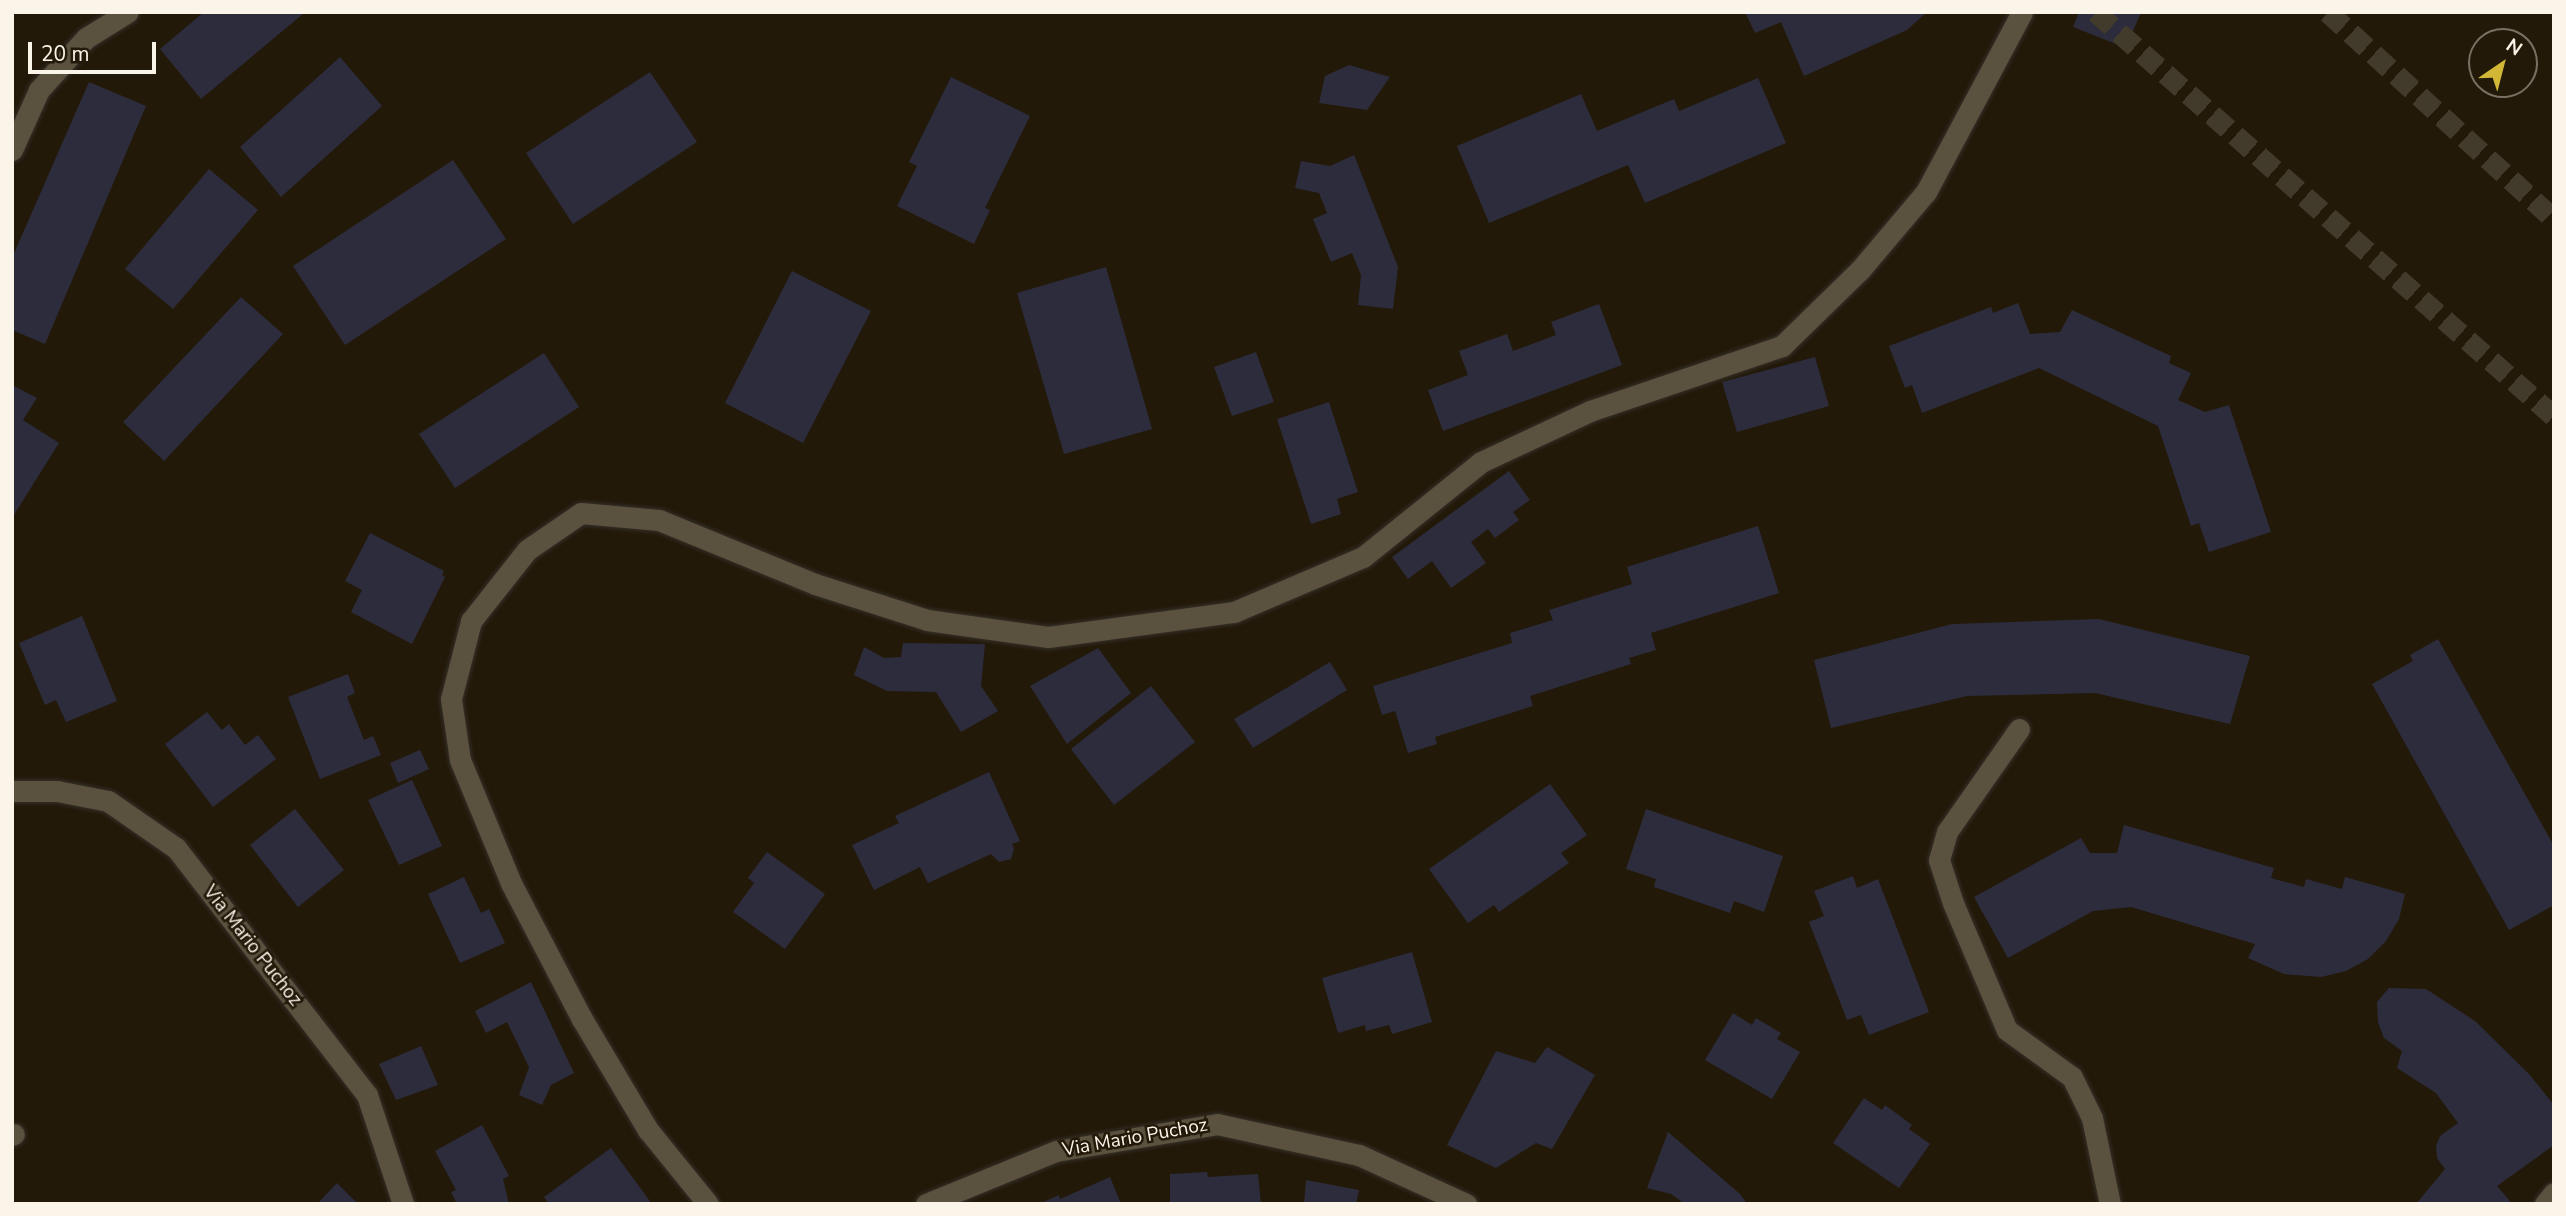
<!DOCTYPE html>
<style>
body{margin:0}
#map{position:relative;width:2566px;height:1216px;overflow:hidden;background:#221909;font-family:"Nunito Sans",sans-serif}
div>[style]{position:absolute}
.building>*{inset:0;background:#2d2c3d}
.highway-tunnel>*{height:21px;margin-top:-10.5px;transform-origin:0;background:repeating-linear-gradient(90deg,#423a2b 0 21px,transparent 0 31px)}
.roads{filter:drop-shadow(0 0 2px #36302a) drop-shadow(0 0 2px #36302a)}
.minor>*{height:21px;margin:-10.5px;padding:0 10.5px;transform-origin:10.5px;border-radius:10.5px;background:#5b513f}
span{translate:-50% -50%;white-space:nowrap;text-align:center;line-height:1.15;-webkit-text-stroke:5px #221909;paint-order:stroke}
.street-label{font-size:19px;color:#faf4e9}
.frame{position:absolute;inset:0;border:14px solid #faf4e9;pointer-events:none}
.north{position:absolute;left:2468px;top:28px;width:70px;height:70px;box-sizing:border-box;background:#221909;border:2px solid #787163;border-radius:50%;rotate:35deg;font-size:19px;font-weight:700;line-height:28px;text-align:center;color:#faf4e9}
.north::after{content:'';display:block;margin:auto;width:24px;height:32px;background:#d2b736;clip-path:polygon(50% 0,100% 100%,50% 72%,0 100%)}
.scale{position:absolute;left:28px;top:42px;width:128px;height:32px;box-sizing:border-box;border:4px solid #faf4e9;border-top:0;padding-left:9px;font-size:21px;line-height:24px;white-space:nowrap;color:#faf4e9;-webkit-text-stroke:5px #221909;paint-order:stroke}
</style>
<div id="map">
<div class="building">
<i style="clip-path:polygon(204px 12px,301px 12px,303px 14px,201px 99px,160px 49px)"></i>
<i style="clip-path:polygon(1745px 12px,1927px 12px,1907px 30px,1804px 76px,1781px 22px,1755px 33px)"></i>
<i style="clip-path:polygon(2079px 12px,2141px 12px,2126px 48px,2073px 27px)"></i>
<i style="clip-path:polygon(340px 57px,382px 106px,281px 197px,240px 147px)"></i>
<i style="clip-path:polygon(1349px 65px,1390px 77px,1367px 110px,1319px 103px,1325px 76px)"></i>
<i style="clip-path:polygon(650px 72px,697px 142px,573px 224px,526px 153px)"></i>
<i style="clip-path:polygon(951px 77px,1030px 116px,985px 208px,990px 210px,974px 244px,897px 206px,917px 166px,909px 162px)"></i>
<i style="clip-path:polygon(1758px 78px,1786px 143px,1645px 203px,1628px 165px,1489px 223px,1457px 146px,1581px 94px,1597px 131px,1674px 99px,1679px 111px)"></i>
<i style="clip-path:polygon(89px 82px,146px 106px,45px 344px,12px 330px,12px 258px)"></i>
<i style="clip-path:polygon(1354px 155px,1398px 267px,1393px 309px,1358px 305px,1361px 275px,1352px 253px,1331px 262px,1313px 219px,1327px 213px,1319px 193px,1295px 188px,1301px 161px,1330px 166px)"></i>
<i style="clip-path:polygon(453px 160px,506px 239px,345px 345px,293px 266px)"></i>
<i style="clip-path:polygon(209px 169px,258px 210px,173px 309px,125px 269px)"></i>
<i style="clip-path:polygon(1106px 267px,1152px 429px,1064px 454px,1017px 293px)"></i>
<i style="clip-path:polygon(792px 271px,871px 311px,803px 443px,725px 403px)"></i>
<i style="clip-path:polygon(241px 297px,283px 334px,164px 461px,123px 422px)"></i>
<i style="clip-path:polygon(2018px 303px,2030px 334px,2060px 332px,2072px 310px,2171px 356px,2169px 363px,2191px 373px,2178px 400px,2205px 412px,2229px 405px,2271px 532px,2209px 552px,2199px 523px,2191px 526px,2158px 426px,2039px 368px,1922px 413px,1912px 385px,1905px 388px,1889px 346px,1991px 307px,1993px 313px)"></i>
<i style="clip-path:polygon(1599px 304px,1622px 365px,1443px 431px,1428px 390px,1468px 375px,1459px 351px,1507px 334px,1513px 351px,1556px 335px,1551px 322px)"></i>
<i style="clip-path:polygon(1256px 352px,1274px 402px,1232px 416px,1214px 367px)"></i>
<i style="clip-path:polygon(544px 353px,579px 407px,455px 488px,419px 434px)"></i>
<i style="clip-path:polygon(1815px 357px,1829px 406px,1737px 432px,1722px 382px)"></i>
<i style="clip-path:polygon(12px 385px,37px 398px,23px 420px,59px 443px,12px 518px)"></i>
<i style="clip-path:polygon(1329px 402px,1358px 492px,1337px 499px,1341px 514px,1311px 524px,1277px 419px)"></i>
<i style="clip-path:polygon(1509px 471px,1530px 500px,1513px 512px,1519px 520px,1495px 538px,1488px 529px,1471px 542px,1486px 563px,1451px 588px,1432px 561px,1408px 579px,1392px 557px)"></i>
<i style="clip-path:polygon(1758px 526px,1779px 593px,1651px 633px,1656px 650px,1629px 658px,1631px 664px,1530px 696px,1533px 706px,1435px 737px,1437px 744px,1408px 753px,1395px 711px,1382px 715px,1373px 686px,1512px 643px,1510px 633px,1553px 620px,1549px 610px,1632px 584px,1627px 567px)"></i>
<i style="clip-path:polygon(370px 533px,444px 571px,442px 575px,445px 577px,412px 644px,351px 612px,362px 590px,345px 581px)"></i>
<i style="clip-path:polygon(82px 616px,117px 701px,66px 722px,56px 700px,45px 705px,19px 643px)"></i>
<i style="clip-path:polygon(2099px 619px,2250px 656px,2230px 724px,2095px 693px,1967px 696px,1831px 728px,1814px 660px,1952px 624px)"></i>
<i style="clip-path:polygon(2438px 639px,2554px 846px,2554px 905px,2509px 930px,2372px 684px,2413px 661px,2410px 655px)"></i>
<i style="clip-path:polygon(903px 643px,985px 644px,981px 686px,998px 711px,961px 732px,936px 692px,887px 691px,854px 675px,864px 647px,884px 658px,901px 657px)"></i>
<i style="clip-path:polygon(1098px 648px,1131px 693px,1067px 744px,1030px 686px)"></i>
<i style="clip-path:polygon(1330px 662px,1347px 690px,1253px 748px,1234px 719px)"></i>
<i style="clip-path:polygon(348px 674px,355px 693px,347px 697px,364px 740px,373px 736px,381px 755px,320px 779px,288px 697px)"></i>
<i style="clip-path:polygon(1151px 686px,1195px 742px,1114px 805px,1071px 749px)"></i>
<i style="clip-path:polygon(207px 712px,222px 730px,229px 724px,245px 745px,258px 735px,276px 759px,213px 807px,165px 744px)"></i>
<i style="clip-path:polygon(420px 750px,429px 769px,398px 783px,390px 763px)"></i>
<i style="clip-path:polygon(989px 772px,1020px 841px,1012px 844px,1014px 849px,1011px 859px,999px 862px,991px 854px,928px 883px,920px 867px,874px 890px,852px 845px,899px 823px,895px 816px)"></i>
<i style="clip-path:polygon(412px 780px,442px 846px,399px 865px,368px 800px)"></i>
<i style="clip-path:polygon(1550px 784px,1587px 835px,1561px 853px,1569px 863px,1499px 912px,1494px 905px,1468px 923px,1429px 869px)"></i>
<i style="clip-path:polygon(295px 809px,344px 870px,298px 907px,250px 845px)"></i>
<i style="clip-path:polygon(1646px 809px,1783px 856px,1764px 912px,1734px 901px,1730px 913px,1654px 887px,1656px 879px,1626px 869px)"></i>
<i style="clip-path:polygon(2124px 825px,2274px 868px,2271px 878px,2304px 887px,2306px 879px,2342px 889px,2345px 877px,2405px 894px,2399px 919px,2386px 941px,2368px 959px,2346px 971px,2321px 977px,2284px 974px,2248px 958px,2255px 944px,2131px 907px,2093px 911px,2008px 958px,1974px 897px,2081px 838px,2090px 853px,2117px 853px)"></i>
<i style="clip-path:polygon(767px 852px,825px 894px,785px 949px,733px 912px,754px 883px,748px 878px)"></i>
<i style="clip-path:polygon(1853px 876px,1857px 888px,1878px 879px,1929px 1012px,1869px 1035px,1861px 1015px,1847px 1020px,1809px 922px,1824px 916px,1814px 891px)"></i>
<i style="clip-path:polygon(464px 877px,481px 913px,489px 909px,505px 943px,460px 963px,428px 894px)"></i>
<i style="clip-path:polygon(1412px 952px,1432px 1022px,1392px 1034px,1389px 1025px,1366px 1031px,1365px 1025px,1338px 1033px,1322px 978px)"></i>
<i style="clip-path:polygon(531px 982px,574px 1073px,551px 1085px,542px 1105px,519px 1095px,529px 1067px,507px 1022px,486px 1033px,475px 1011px)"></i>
<i style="clip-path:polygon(2389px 988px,2426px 989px,2475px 1021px,2529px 1074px,2554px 1105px,2554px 1145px,2497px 1186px,2510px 1201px,2506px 1204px,2416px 1204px,2445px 1169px,2437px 1158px,2436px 1146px,2440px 1136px,2458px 1123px,2436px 1093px,2397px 1068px,2402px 1051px,2384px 1038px,2378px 1022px,2377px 1002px)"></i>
<i style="clip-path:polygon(1733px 1013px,1752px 1025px,1756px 1018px,1781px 1033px,1777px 1039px,1800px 1052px,1772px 1099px,1705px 1060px)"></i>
<i style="clip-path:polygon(421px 1046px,438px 1085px,396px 1100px,379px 1064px)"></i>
<i style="clip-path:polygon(1547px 1047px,1595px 1075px,1552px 1149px,1536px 1143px,1496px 1168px,1447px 1145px,1496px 1051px,1535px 1063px)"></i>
<i style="clip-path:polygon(1864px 1098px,1882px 1110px,1885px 1105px,1912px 1125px,1909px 1129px,1930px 1144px,1899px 1188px,1833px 1143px)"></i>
<i style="clip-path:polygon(482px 1125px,509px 1176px,503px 1179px,509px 1204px,453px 1204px,456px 1202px,451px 1192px,456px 1190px,435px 1151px)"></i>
<i style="clip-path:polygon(1668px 1132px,1740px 1194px,1747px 1204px,1685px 1204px,1671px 1194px,1647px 1188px)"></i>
<i style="clip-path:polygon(611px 1148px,652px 1204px,549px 1204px,544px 1197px)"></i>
<i style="clip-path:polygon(1207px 1172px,1208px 1177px,1258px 1174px,1261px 1204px,1170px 1204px,1170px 1174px)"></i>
<i style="clip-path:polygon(1110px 1177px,1121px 1204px,1039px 1204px,1059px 1195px,1060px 1199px)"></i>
<i style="clip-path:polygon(1306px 1180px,1359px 1190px,1356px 1204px,1304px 1204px)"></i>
<i style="clip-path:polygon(337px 1183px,358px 1204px,317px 1204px)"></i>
</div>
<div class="highway-tunnel">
<i style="left:2096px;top:12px;width:611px;rotate:41.42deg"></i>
<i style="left:2328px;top:12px;width:306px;rotate:42.5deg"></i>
</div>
<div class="roads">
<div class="minor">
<i style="left:12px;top:150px;width:66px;rotate:-65.8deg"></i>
<i style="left:39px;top:90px;width:70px;rotate:-47.9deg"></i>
<i style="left:86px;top:38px;width:49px;rotate:-31.8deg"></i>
<i style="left:2019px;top:729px;width:126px;rotate:125deg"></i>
<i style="left:1947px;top:832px;width:29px;rotate:106deg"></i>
<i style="left:1939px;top:860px;width:45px;rotate:72deg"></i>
<i style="left:1953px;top:903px;width:138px;rotate:67deg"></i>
<i style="left:2007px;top:1030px;width:80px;rotate:35.9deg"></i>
<i style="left:2072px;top:1077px;width:46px;rotate:64deg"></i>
<i style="left:2092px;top:1118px;width:88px;rotate:78.2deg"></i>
<i style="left:12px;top:791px;width:45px"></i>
<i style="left:57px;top:791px;width:52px;rotate:11.1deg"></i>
<i style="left:108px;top:801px;width:83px;rotate:34.7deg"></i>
<i style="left:176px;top:848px;width:312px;rotate:52.3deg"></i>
<i style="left:367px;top:1095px;width:115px;rotate:71.7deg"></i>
<i style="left:12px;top:1135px;width:2px;rotate:-27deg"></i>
<i style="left:708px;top:1204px;width:95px;rotate:-129deg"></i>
<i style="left:648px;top:1130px;width:129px;rotate:-120.7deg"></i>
<i style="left:582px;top:1019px;width:153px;rotate:-117.6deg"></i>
<i style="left:511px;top:883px;width:133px;rotate:-112.5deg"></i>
<i style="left:460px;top:760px;width:62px;rotate:-98.4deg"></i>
<i style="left:451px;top:699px;width:81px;rotate:-75.6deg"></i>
<i style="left:471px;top:621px;width:90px;rotate:-51.7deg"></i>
<i style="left:527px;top:550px;width:65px;rotate:-34.4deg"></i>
<i style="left:581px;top:513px;width:78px;rotate:5.1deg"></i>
<i style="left:659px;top:520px;width:169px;rotate:22.3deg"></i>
<i style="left:815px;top:584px;width:118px;rotate:17.8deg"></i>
<i style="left:927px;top:620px;width:122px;rotate:8deg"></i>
<i style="left:1048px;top:637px;width:188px;rotate:-7.7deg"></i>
<i style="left:1234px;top:612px;width:140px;rotate:-23.1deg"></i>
<i style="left:1363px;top:557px;width:151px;rotate:-38.8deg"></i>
<i style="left:1481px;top:462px;width:120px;rotate:-25.1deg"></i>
<i style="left:1590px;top:411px;width:203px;rotate:-18.7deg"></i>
<i style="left:1782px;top:346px;width:109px;rotate:-44.3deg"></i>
<i style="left:1860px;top:270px;width:102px;rotate:-49.8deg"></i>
<i style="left:1926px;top:192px;width:204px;rotate:-61.9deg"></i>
<i style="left:926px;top:1204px;width:140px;rotate:-22.2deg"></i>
<i style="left:1056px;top:1151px;width:163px;rotate:-9.5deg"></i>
<i style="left:1217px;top:1124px;width:145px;rotate:12.3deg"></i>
<i style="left:1359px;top:1155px;width:118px;rotate:24.6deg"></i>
<i style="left:2545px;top:1204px;width:14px;rotate:-51deg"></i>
</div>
</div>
<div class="street-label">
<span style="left:252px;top:946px;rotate:52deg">Via Mario Puchoz</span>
<span style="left:1135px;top:1138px;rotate:-10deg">Via Mario Puchoz</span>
</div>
<div class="frame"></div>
<div class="north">N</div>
<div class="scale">20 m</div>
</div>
